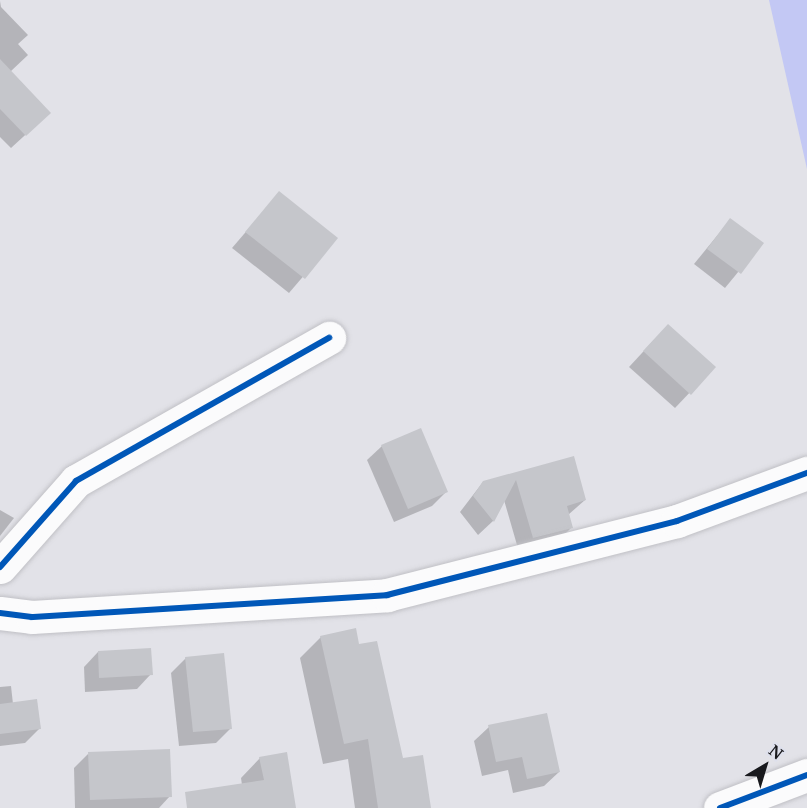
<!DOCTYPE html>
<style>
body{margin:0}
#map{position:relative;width:807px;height:808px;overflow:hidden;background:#e2e2e8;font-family:"Noto Serif",serif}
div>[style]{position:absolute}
.green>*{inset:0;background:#c3c8f4}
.shadow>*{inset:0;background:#0003}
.building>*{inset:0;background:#c5c6cb}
.roads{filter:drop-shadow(0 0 2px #c0c0c5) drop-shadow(0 0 2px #c0c0c5)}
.street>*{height:33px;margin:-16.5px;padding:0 16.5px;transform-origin:16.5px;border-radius:16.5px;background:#fbfbfc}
.cycleway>*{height:6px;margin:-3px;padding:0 3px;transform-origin:3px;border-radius:3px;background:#0057b8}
span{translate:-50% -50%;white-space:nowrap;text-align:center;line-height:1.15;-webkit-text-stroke:4.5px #dee0ec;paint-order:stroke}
.north{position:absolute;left:735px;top:736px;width:60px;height:60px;-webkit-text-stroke:4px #dee0ec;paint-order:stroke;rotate:38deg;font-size:16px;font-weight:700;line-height:24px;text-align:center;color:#18191d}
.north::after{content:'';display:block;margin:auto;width:21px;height:27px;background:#18191d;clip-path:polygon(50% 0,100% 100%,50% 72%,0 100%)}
</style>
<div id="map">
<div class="green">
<i style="clip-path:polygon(769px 0,807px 0,807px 169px)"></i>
</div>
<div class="shadow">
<i style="clip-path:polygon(0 1px,1px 7px,28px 35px,18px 44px,28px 55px,10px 72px,35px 126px,11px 148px,0 137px)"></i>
<i style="clip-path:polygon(279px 193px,336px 238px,289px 293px,232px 248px)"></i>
<i style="clip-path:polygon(730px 220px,762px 243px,725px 288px,694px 264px)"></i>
<i style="clip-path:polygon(654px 340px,714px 367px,675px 408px,629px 367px)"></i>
<i style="clip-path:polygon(382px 446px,446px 492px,432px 506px,394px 522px,367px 460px)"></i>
<i style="clip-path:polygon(573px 458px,585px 500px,568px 515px,571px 528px,557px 542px,519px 552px,504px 500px,493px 521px,478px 535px,460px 512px,483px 482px)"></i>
<i style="clip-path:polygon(0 510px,14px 518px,0 536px)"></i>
<i style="clip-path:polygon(321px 637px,358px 646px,401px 760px,429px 808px,355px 808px,348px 759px,323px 764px,300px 658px)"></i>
<i style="clip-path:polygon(98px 652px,151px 674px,137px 689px,85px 692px,84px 667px)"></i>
<i style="clip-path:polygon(186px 658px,231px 728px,216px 743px,179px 746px,171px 673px)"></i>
<i style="clip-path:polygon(11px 686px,13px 704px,40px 728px,25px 743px,0 746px,0 687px)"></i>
<i style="clip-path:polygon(489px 727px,559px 772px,544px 786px,513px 793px,508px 770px,482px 776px,474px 741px)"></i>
<i style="clip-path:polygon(88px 754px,170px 796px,159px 808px,75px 808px,74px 768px)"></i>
<i style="clip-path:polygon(260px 758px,294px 808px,212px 808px,242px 785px,241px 778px)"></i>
</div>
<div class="building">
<i style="clip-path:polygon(0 59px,51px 113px,26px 136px,0 109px)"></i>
<i style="clip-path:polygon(279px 191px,338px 238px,305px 279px,245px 232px)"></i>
<i style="clip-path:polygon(730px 218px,764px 243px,741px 274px,707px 249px)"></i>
<i style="clip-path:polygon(668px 324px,716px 367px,691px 395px,643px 351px)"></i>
<i style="clip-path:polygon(421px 428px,448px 492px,408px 509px,381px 445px)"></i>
<i style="clip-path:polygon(574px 456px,586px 500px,567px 506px,573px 528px,533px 538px,516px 480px,494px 522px,473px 496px,483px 481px)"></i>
<i style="clip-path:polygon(356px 628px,359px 644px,377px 641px,403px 758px,423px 755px,431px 808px,378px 808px,368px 739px,344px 744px,320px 636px)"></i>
<i style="clip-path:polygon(151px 648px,153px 675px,99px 678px,98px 651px)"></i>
<i style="clip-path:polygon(224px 653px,232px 729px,193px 732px,185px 657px)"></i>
<i style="clip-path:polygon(37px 699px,41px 729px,0 734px,0 704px)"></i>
<i style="clip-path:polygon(547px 713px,560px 772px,527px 779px,522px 757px,496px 762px,488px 725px)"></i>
<i style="clip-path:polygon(170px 749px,172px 797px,90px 800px,88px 752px)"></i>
<i style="clip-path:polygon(287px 752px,296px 808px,187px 808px,185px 792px,264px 780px,259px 757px)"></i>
</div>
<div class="roads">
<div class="street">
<i style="left:0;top:567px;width:115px;rotate:-48.5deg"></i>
<i style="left:76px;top:481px;width:291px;rotate:-29.5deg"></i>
<i style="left:0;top:613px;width:32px;rotate:7deg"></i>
<i style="left:32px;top:617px;width:356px;rotate:-3.5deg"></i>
<i style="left:387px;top:595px;width:299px;rotate:-14.3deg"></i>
<i style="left:677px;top:521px;width:139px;rotate:-20.3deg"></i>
<i style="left:720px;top:808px;width:93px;rotate:-20.8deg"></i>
</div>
</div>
<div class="cycleway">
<i style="left:0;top:567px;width:115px;rotate:-48.5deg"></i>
<i style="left:76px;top:481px;width:291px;rotate:-29.5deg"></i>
<i style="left:0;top:613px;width:32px;rotate:7deg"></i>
<i style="left:32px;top:617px;width:356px;rotate:-3.5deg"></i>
<i style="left:387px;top:595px;width:299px;rotate:-14.3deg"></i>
<i style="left:677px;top:521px;width:139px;rotate:-20.3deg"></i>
<i style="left:720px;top:808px;width:93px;rotate:-20.8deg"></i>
</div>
<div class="north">N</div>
</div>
